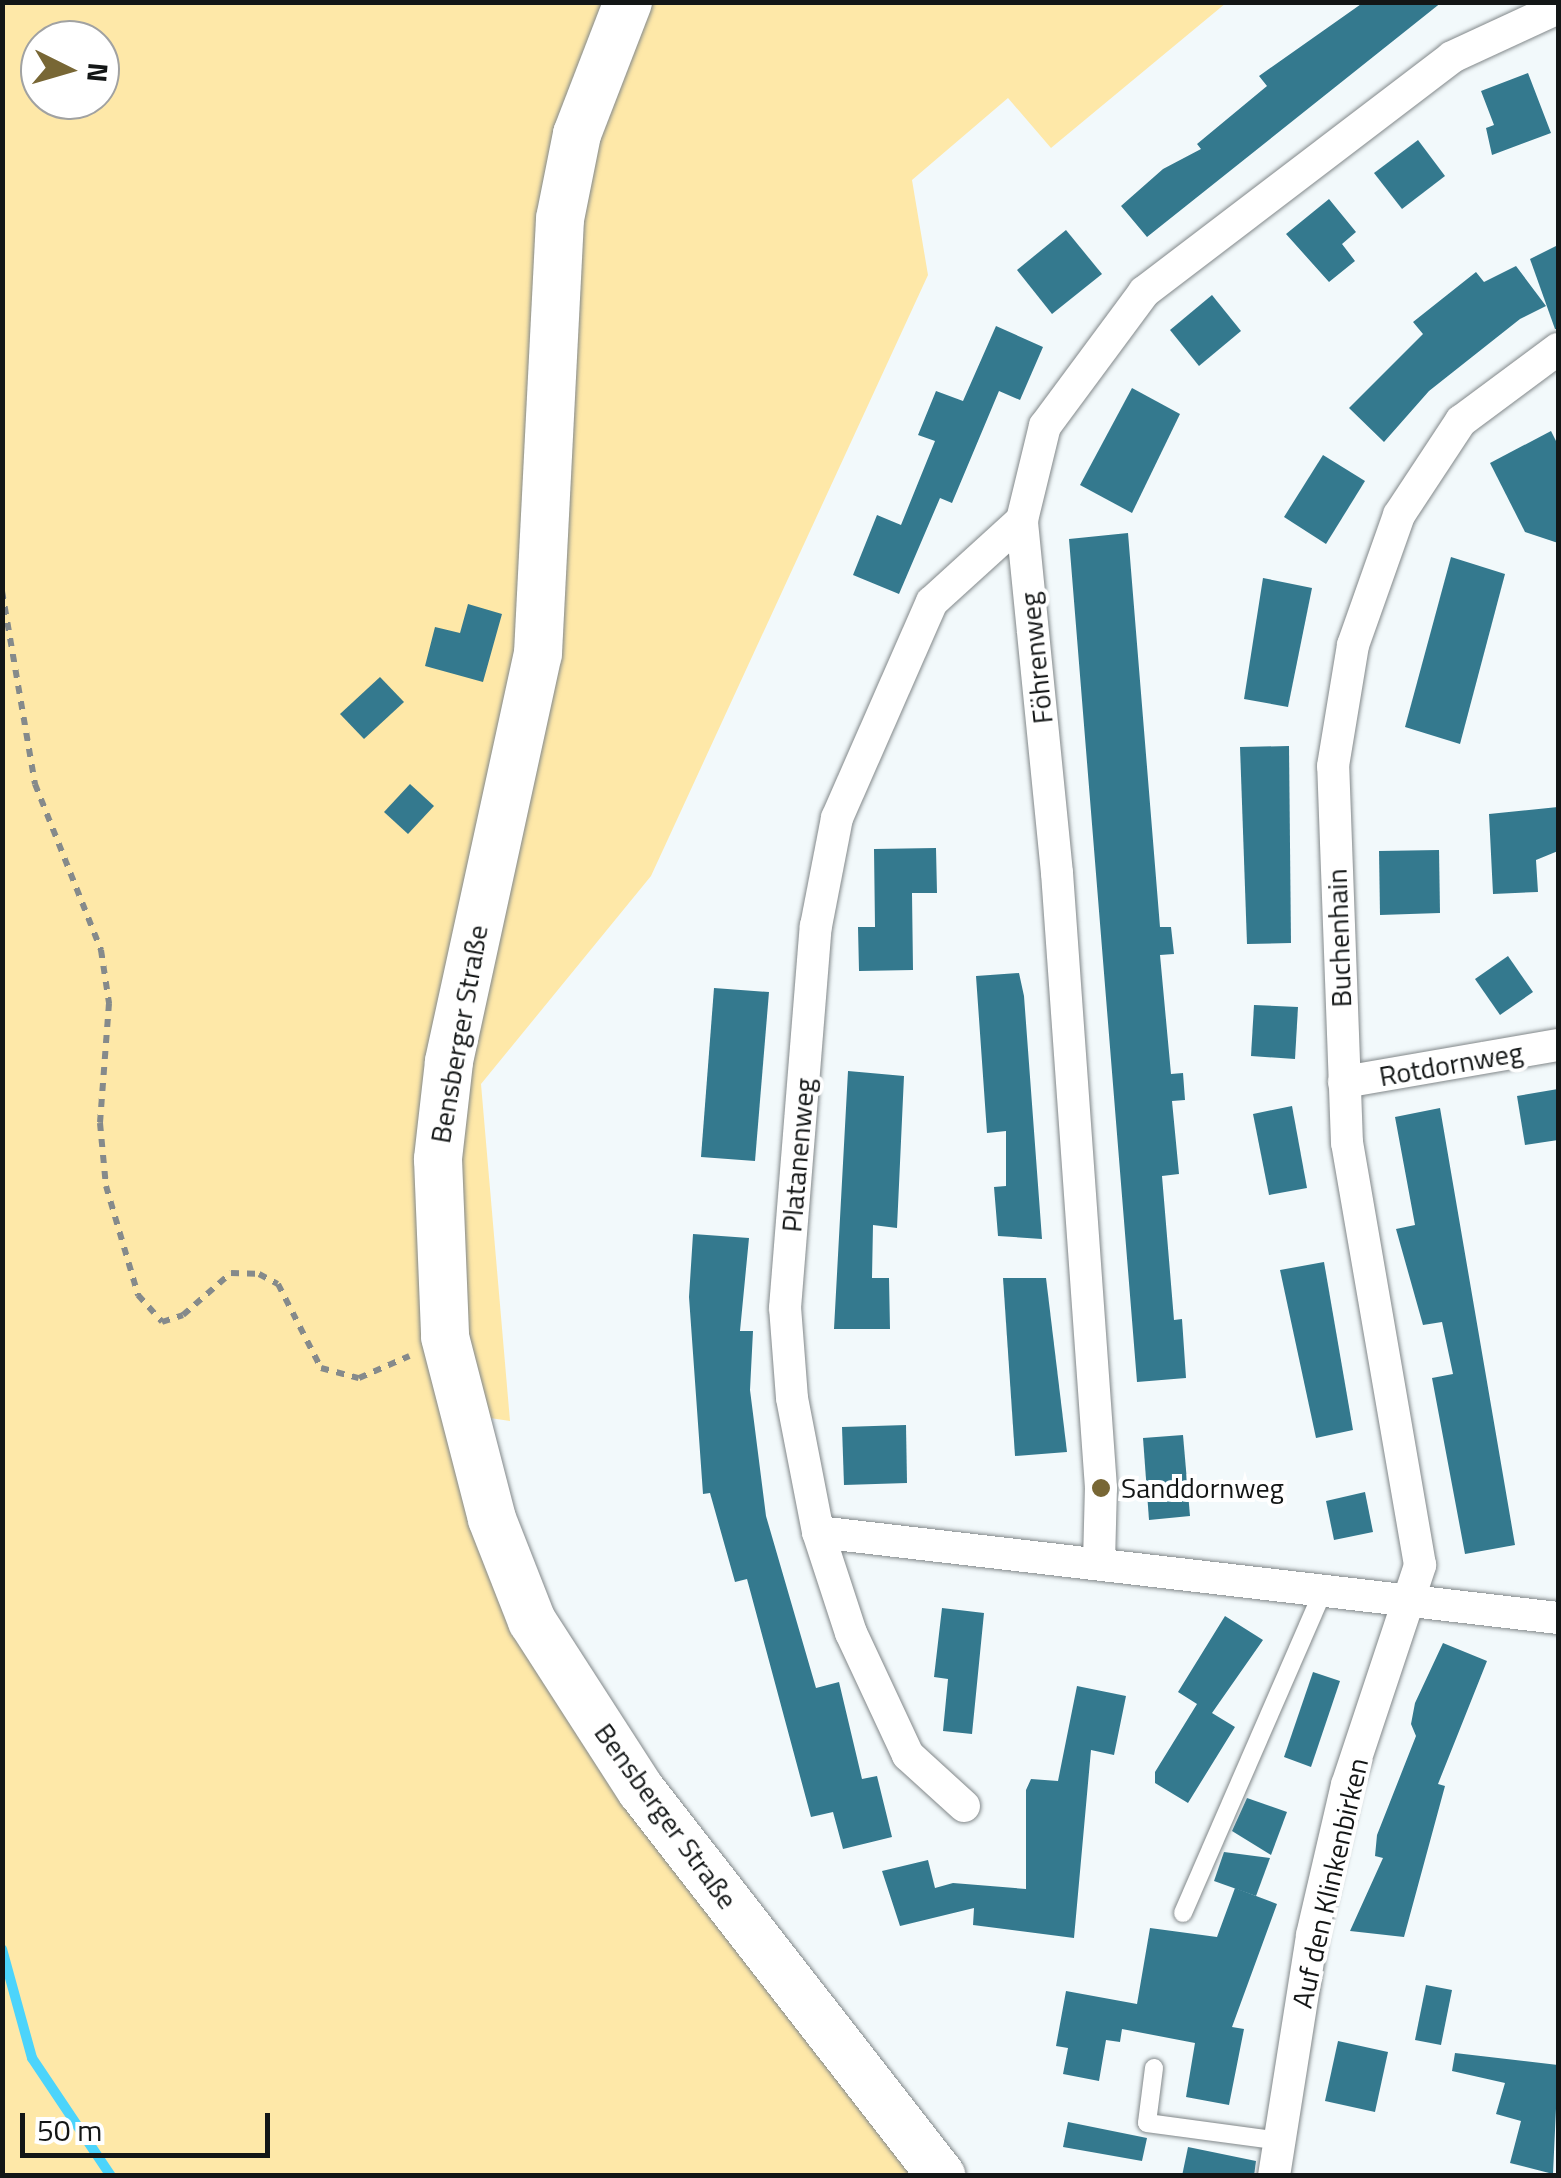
<!DOCTYPE html>
<meta charset="utf-8">
<style>
body{margin:0}
#map{position:relative;width:1561px;height:2178px;overflow:hidden;background:#f2f9fb;font-family:"Titillium Web",sans-serif}
div>[style]{position:absolute}
.green>*{inset:0;background:#fee8a8}
.stream>*{height:10px;margin:-5px;padding:0 5px;transform-origin:5px;border-radius:5px;background:#4cd4fb}
.building>*{inset:0;background:#34798e}
.path>*{height:6px;margin-top:-3px;transform-origin:0;background:repeating-linear-gradient(90deg,#858a8b 0 8px,transparent 0 16px)}
.roads{filter:drop-shadow(0 0 2px #82888a) drop-shadow(0 0 2px #82888a)}
.service>*{height:18px;margin:-9px;padding:0 9px;transform-origin:9px;border-radius:9px;background:#fff}
.minor>*{height:32px;margin:-16px;padding:0 16px;transform-origin:16px;border-radius:16px;background:#fff}
.secondary>*{height:48px;margin:-24px;padding:0 24px;transform-origin:24px;border-radius:24px;background:#fff}
.dots>*{width:28px;height:28px;translate:-50% -50%;box-sizing:border-box;border:5px solid #fff;border-radius:50%}
span{translate:-50% -50%;white-space:nowrap;text-align:center;line-height:1.15;-webkit-text-stroke:8px #fff;paint-order:stroke}
.street-label{font-size:28px;color:#131616}
.poi-label{font-size:28px;color:#131616}
.left{translate:0 -50%;text-align:left}
.frame{position:absolute;inset:0;border:5px solid #131616;pointer-events:none}
.north{position:absolute;left:20px;top:20px;width:100px;height:100px;box-sizing:border-box;background:#fff;border:2px solid #a1a2a2;border-radius:50%;rotate:95deg;font-size:28px;font-weight:700;line-height:40px;text-align:center;color:#131616}
.north::after{content:'';display:block;margin:auto;width:35px;height:45px;background:#786735;clip-path:polygon(50% 0,100% 100%,50% 72%,0 100%)}
.scale{position:absolute;left:20px;top:2113px;width:250px;height:45px;box-sizing:border-box;border:5px solid #131616;border-top:0;padding-left:12px;font-size:30px;line-height:35px;white-space:nowrap;color:#131616;-webkit-text-stroke:8px #fff;paint-order:stroke}
</style>
<div id="map">
<div class="green">
<i style="clip-path:polygon(evenodd,3px 3px,1226px 3px,1051px 148px,1008px 98px,912px 180px,928px 275px,651px 876px,481px 1084px,510px 1421px,464px 1414px,532px 1621px,941px 2175px,3px 2176px,3px 3px,40px 40px,100px 40px,100px 100px,40px 100px,40px 40px)"></i>
</div>
<div class="stream">
<i style="left:2px;top:1949px;width:113px;rotate:74.6deg"></i>
<i style="left:32px;top:2058px;width:142px;rotate:56.2deg"></i>
</div>
<div class="building">
<i style="clip-path:polygon(1364px 2px,1442px 2px,1147px 237px,1121px 206px,1163px 169px,1201px 149px,1197px 144px,1267px 86px,1259px 76px)"></i>
<i style="clip-path:polygon(1528px 73px,1551px 133px,1492px 155px,1486px 128px,1494px 125px,1481px 91px)"></i>
<i style="clip-path:polygon(1418px 140px,1445px 176px,1402px 209px,1374px 173px)"></i>
<i style="clip-path:polygon(1329px 199px,1356px 232px,1342px 244px,1355px 261px,1329px 282px,1286px 234px)"></i>
<i style="clip-path:polygon(1066px 230px,1102px 274px,1052px 314px,1017px 270px)"></i>
<i style="clip-path:polygon(1558px 245px,1558px 329px,1555px 329px,1530px 259px)"></i>
<i style="clip-path:polygon(1516px 266px,1546px 306px,1520px 319px,1429px 391px,1384px 442px,1349px 408px,1423px 334px,1413px 322px,1476px 272px,1484px 282px)"></i>
<i style="clip-path:polygon(1212px 295px,1241px 331px,1199px 366px,1170px 330px)"></i>
<i style="clip-path:polygon(996px 326px,1043px 347px,1020px 400px,999px 391px,952px 503px,940px 498px,899px 594px,853px 575px,877px 515px,901px 525px,935px 441px,918px 435px,936px 391px,963px 401px)"></i>
<i style="clip-path:polygon(1132px 388px,1180px 414px,1132px 513px,1080px 485px)"></i>
<i style="clip-path:polygon(1551px 431px,1558px 445px,1558px 543px,1525px 532px,1490px 463px)"></i>
<i style="clip-path:polygon(1323px 455px,1365px 481px,1326px 544px,1284px 517px)"></i>
<i style="clip-path:polygon(1128px 533px,1160px 927px,1171px 927px,1174px 954px,1160px 955px,1171px 1074px,1183px 1073px,1185px 1100px,1172px 1101px,1179px 1174px,1162px 1176px,1174px 1320px,1182px 1319px,1186px 1378px,1137px 1382px,1069px 539px)"></i>
<i style="clip-path:polygon(1451px 557px,1505px 574px,1460px 744px,1405px 727px)"></i>
<i style="clip-path:polygon(1263px 578px,1312px 588px,1288px 707px,1244px 699px)"></i>
<i style="clip-path:polygon(468px 604px,502px 614px,483px 682px,425px 666px,435px 627px,460px 633px)"></i>
<i style="clip-path:polygon(380px 677px,404px 702px,364px 739px,340px 714px)"></i>
<i style="clip-path:polygon(1289px 746px,1291px 943px,1247px 944px,1240px 747px)"></i>
<i style="clip-path:polygon(410px 784px,434px 806px,408px 834px,384px 812px)"></i>
<i style="clip-path:polygon(1558px 807px,1558px 851px,1536px 860px,1538px 892px,1493px 894px,1489px 814px)"></i>
<i style="clip-path:polygon(936px 848px,937px 893px,912px 893px,913px 970px,859px 971px,858px 927px,875px 927px,874px 849px)"></i>
<i style="clip-path:polygon(1439px 850px,1440px 913px,1380px 915px,1379px 851px)"></i>
<i style="clip-path:polygon(1508px 956px,1533px 992px,1500px 1015px,1475px 979px)"></i>
<i style="clip-path:polygon(1019px 973px,1024px 996px,1042px 1239px,998px 1236px,994px 1187px,1006px 1186px,1006px 1131px,987px 1133px,976px 976px)"></i>
<i style="clip-path:polygon(714px 988px,769px 992px,755px 1161px,701px 1157px)"></i>
<i style="clip-path:polygon(1254px 1005px,1298px 1007px,1295px 1059px,1251px 1056px)"></i>
<i style="clip-path:polygon(848px 1071px,904px 1076px,897px 1228px,873px 1225px,872px 1278px,889px 1278px,890px 1329px,834px 1329px)"></i>
<i style="clip-path:polygon(1558px 1089px,1558px 1140px,1525px 1145px,1517px 1096px)"></i>
<i style="clip-path:polygon(1292px 1106px,1307px 1188px,1269px 1195px,1253px 1114px)"></i>
<i style="clip-path:polygon(1440px 1108px,1515px 1545px,1465px 1554px,1432px 1378px,1453px 1374px,1442px 1322px,1423px 1325px,1396px 1229px,1415px 1225px,1395px 1117px)"></i>
<i style="clip-path:polygon(693px 1234px,749px 1238px,740px 1331px,753px 1331px,750px 1390px,766px 1516px,816px 1688px,839px 1682px,862px 1779px,877px 1776px,892px 1837px,843px 1849px,833px 1812px,811px 1817px,747px 1579px,735px 1582px,710px 1493px,703px 1494px,689px 1297px)"></i>
<i style="clip-path:polygon(1324px 1262px,1353px 1430px,1316px 1438px,1280px 1270px)"></i>
<i style="clip-path:polygon(1003px 1278px,1046px 1278px,1067px 1452px,1015px 1456px)"></i>
<i style="clip-path:polygon(906px 1425px,907px 1483px,844px 1485px,842px 1427px)"></i>
<i style="clip-path:polygon(1183px 1435px,1190px 1516px,1149px 1520px,1143px 1438px)"></i>
<i style="clip-path:polygon(1365px 1492px,1373px 1532px,1334px 1540px,1326px 1501px)"></i>
<i style="clip-path:polygon(942px 1608px,984px 1613px,972px 1734px,943px 1731px,948px 1679px,934px 1677px)"></i>
<i style="clip-path:polygon(1225px 1616px,1263px 1640px,1212px 1713px,1235px 1727px,1188px 1803px,1155px 1783px,1155px 1772px,1197px 1704px,1178px 1692px)"></i>
<i style="clip-path:polygon(1443px 1643px,1487px 1661px,1438px 1784px,1445px 1786px,1404px 1937px,1350px 1931px,1383px 1858px,1375px 1856px,1377px 1835px,1416px 1736px,1411px 1724px,1415px 1703px)"></i>
<i style="clip-path:polygon(1313px 1672px,1340px 1681px,1311px 1767px,1284px 1757px)"></i>
<i style="clip-path:polygon(1077px 1686px,1126px 1696px,1114px 1755px,1091px 1750px,1074px 1938px,973px 1925px,974px 1908px,900px 1926px,882px 1871px,928px 1860px,935px 1888px,953px 1883px,1026px 1889px,1026px 1790px,1031px 1779px,1058px 1781px)"></i>
<i style="clip-path:polygon(1247px 1798px,1287px 1812px,1271px 1855px,1232px 1831px)"></i>
<i style="clip-path:polygon(1224px 1852px,1270px 1858px,1256px 1896px,1214px 1881px)"></i>
<i style="clip-path:polygon(1235px 1888px,1277px 1904px,1232px 2027px,1244px 2029px,1229px 2105px,1186px 2097px,1195px 2043px,1122px 2029px,1120px 2042px,1106px 2040px,1099px 2081px,1063px 2074px,1068px 2048px,1056px 2046px,1066px 1991px,1137px 2004px,1150px 1928px,1217px 1937px)"></i>
<i style="clip-path:polygon(1426px 1985px,1452px 1990px,1441px 2045px,1415px 2040px)"></i>
<i style="clip-path:polygon(1338px 2041px,1388px 2052px,1375px 2112px,1325px 2101px)"></i>
<i style="clip-path:polygon(1455px 2053px,1558px 2065px,1553px 2174px,1510px 2163px,1521px 2121px,1496px 2114px,1505px 2083px,1452px 2071px)"></i>
<i style="clip-path:polygon(1068px 2122px,1147px 2138px,1142px 2161px,1063px 2147px)"></i>
<i style="clip-path:polygon(1188px 2147px,1256px 2161px,1254px 2176px,1182px 2176px)"></i>
</div>
<div class="path">
<i style="left:2px;top:387px;width:11px;rotate:90deg"></i>
<i style="left:2px;top:591px;width:196px;rotate:80.3deg"></i>
<i style="left:35px;top:784px;width:179px;rotate:68.3deg"></i>
<i style="left:101px;top:950px;width:54px;rotate:81.4deg"></i>
<i style="left:109px;top:1003px;width:120px;rotate:94.3deg"></i>
<i style="left:100px;top:1123px;width:63px;rotate:84.6deg"></i>
<i style="left:106px;top:1186px;width:114px;rotate:73.6deg"></i>
<i style="left:138px;top:1295px;width:36px;rotate:48deg"></i>
<i style="left:162px;top:1322px;width:22px;rotate:-18deg"></i>
<i style="left:183px;top:1315px;width:64px;rotate:-41.2deg"></i>
<i style="left:231px;top:1273px;width:28px;rotate:2deg"></i>
<i style="left:259px;top:1274px;width:21px;rotate:28deg"></i>
<i style="left:278px;top:1284px;width:94px;rotate:62.9deg"></i>
<i style="left:321px;top:1368px;width:39px;rotate:15deg"></i>
<i style="left:359px;top:1378px;width:55px;rotate:-23.7deg"></i>
</div>
<div class="roads">
<div class="service">
<i style="left:1183px;top:1913px;width:354px;rotate:-66.5deg"></i>
<i style="left:1154px;top:2068px;width:55px;rotate:97.3deg"></i>
<i style="left:1147px;top:2123px;width:134px;rotate:7.7deg"></i>
</div>
<div class="minor">
<i style="left:1344px;top:1082px;width:217px;rotate:-9.8deg"></i>
<i style="left:818px;top:1532px;width:745px;rotate:6.63deg"></i>
<i style="left:1099px;top:1562px;width:74px;rotate:-88.5deg"></i>
<i style="left:1101px;top:1488px;width:617px;rotate:-94.09deg"></i>
<i style="left:1057px;top:873px;width:355px;rotate:-95.7deg"></i>
<i style="left:1022px;top:520px;width:97px;rotate:-76.3deg"></i>
<i style="left:1045px;top:426px;width:167px;rotate:-53.5deg"></i>
<i style="left:1144px;top:292px;width:387px;rotate:-37.3deg"></i>
<i style="left:1452px;top:57px;width:117px;rotate:-24.8deg"></i>
<i style="left:964px;top:1806px;width:76px;rotate:-137.7deg"></i>
<i style="left:908px;top:1755px;width:135px;rotate:-115deg"></i>
<i style="left:851px;top:1633px;width:106px;rotate:-108.1deg"></i>
<i style="left:818px;top:1532px;width:136px;rotate:-101deg"></i>
<i style="left:792px;top:1398px;width:90px;rotate:-94.4deg"></i>
<i style="left:785px;top:1308px;width:383px;rotate:-85.4deg"></i>
<i style="left:816px;top:926px;width:110px;rotate:-79deg"></i>
<i style="left:837px;top:818px;width:236px;rotate:-66.3deg"></i>
<i style="left:932px;top:602px;width:122px;rotate:-42.3deg"></i>
<i style="left:1274px;top:2176px;width:244px;rotate:-81deg"></i>
<i style="left:1312px;top:1935px;width:154px;rotate:-76.9deg"></i>
<i style="left:1347px;top:1785px;width:232px;rotate:-71.6deg"></i>
<i style="left:1420px;top:1565px;width:428px;rotate:-99.8deg"></i>
<i style="left:1347px;top:1143px;width:377px;rotate:-92.1deg"></i>
<i style="left:1333px;top:766px;width:123px;rotate:-80.6deg"></i>
<i style="left:1353px;top:645px;width:138px;rotate:-70.5deg"></i>
<i style="left:1399px;top:515px;width:113px;rotate:-56.6deg"></i>
<i style="left:1461px;top:421px;width:121px;rotate:-36.6deg"></i>
</div>
<div class="secondary">
<i style="left:628px;top:2px;width:142px;rotate:111.1deg"></i>
<i style="left:577px;top:134px;width:87px;rotate:101.3deg"></i>
<i style="left:560px;top:219px;width:435px;rotate:92.9deg"></i>
<i style="left:538px;top:653px;width:419px;rotate:102.3deg"></i>
<i style="left:449px;top:1062px;width:98px;rotate:96.5deg"></i>
<i style="left:438px;top:1159px;width:178px;rotate:87.7deg"></i>
<i style="left:445px;top:1337px;width:188px;rotate:75.5deg"></i>
<i style="left:492px;top:1519px;width:110px;rotate:68.6deg"></i>
<i style="left:532px;top:1621px;width:201px;rotate:57.2deg"></i>
<i style="left:641px;top:1790px;width:489px;rotate:52.1deg"></i>
</div>
</div>
<div class="dots">
<i style="left:1101px;top:1488px;background:#786735"></i>
</div>
<div class="street-label">
<span style="left:1036px;top:658px;rotate:-96deg">Föhrenweg</span>
<span style="left:1339px;top:938px;rotate:-92deg">Buchenhain</span>
<span style="left:459px;top:1034px;rotate:-80deg">Bensberger Straße</span>
<span style="left:1451px;top:1064px;rotate:-10deg">Rotdornweg</span>
<span style="left:798px;top:1155px;rotate:-85deg">Platanenweg</span>
<span style="left:666px;top:1816px;rotate:54deg">Bensberger Straße</span>
<span style="left:1330px;top:1883px;rotate:-77deg">Auf den Klinkenbirken</span>
</div>
<div class="poi-label">
<span class="left" style="left:1121px;top:1488px">Sanddornweg</span>
</div>
<div class="frame"></div>
<div class="north">N</div>
<div class="scale">50 m</div>
</div>
